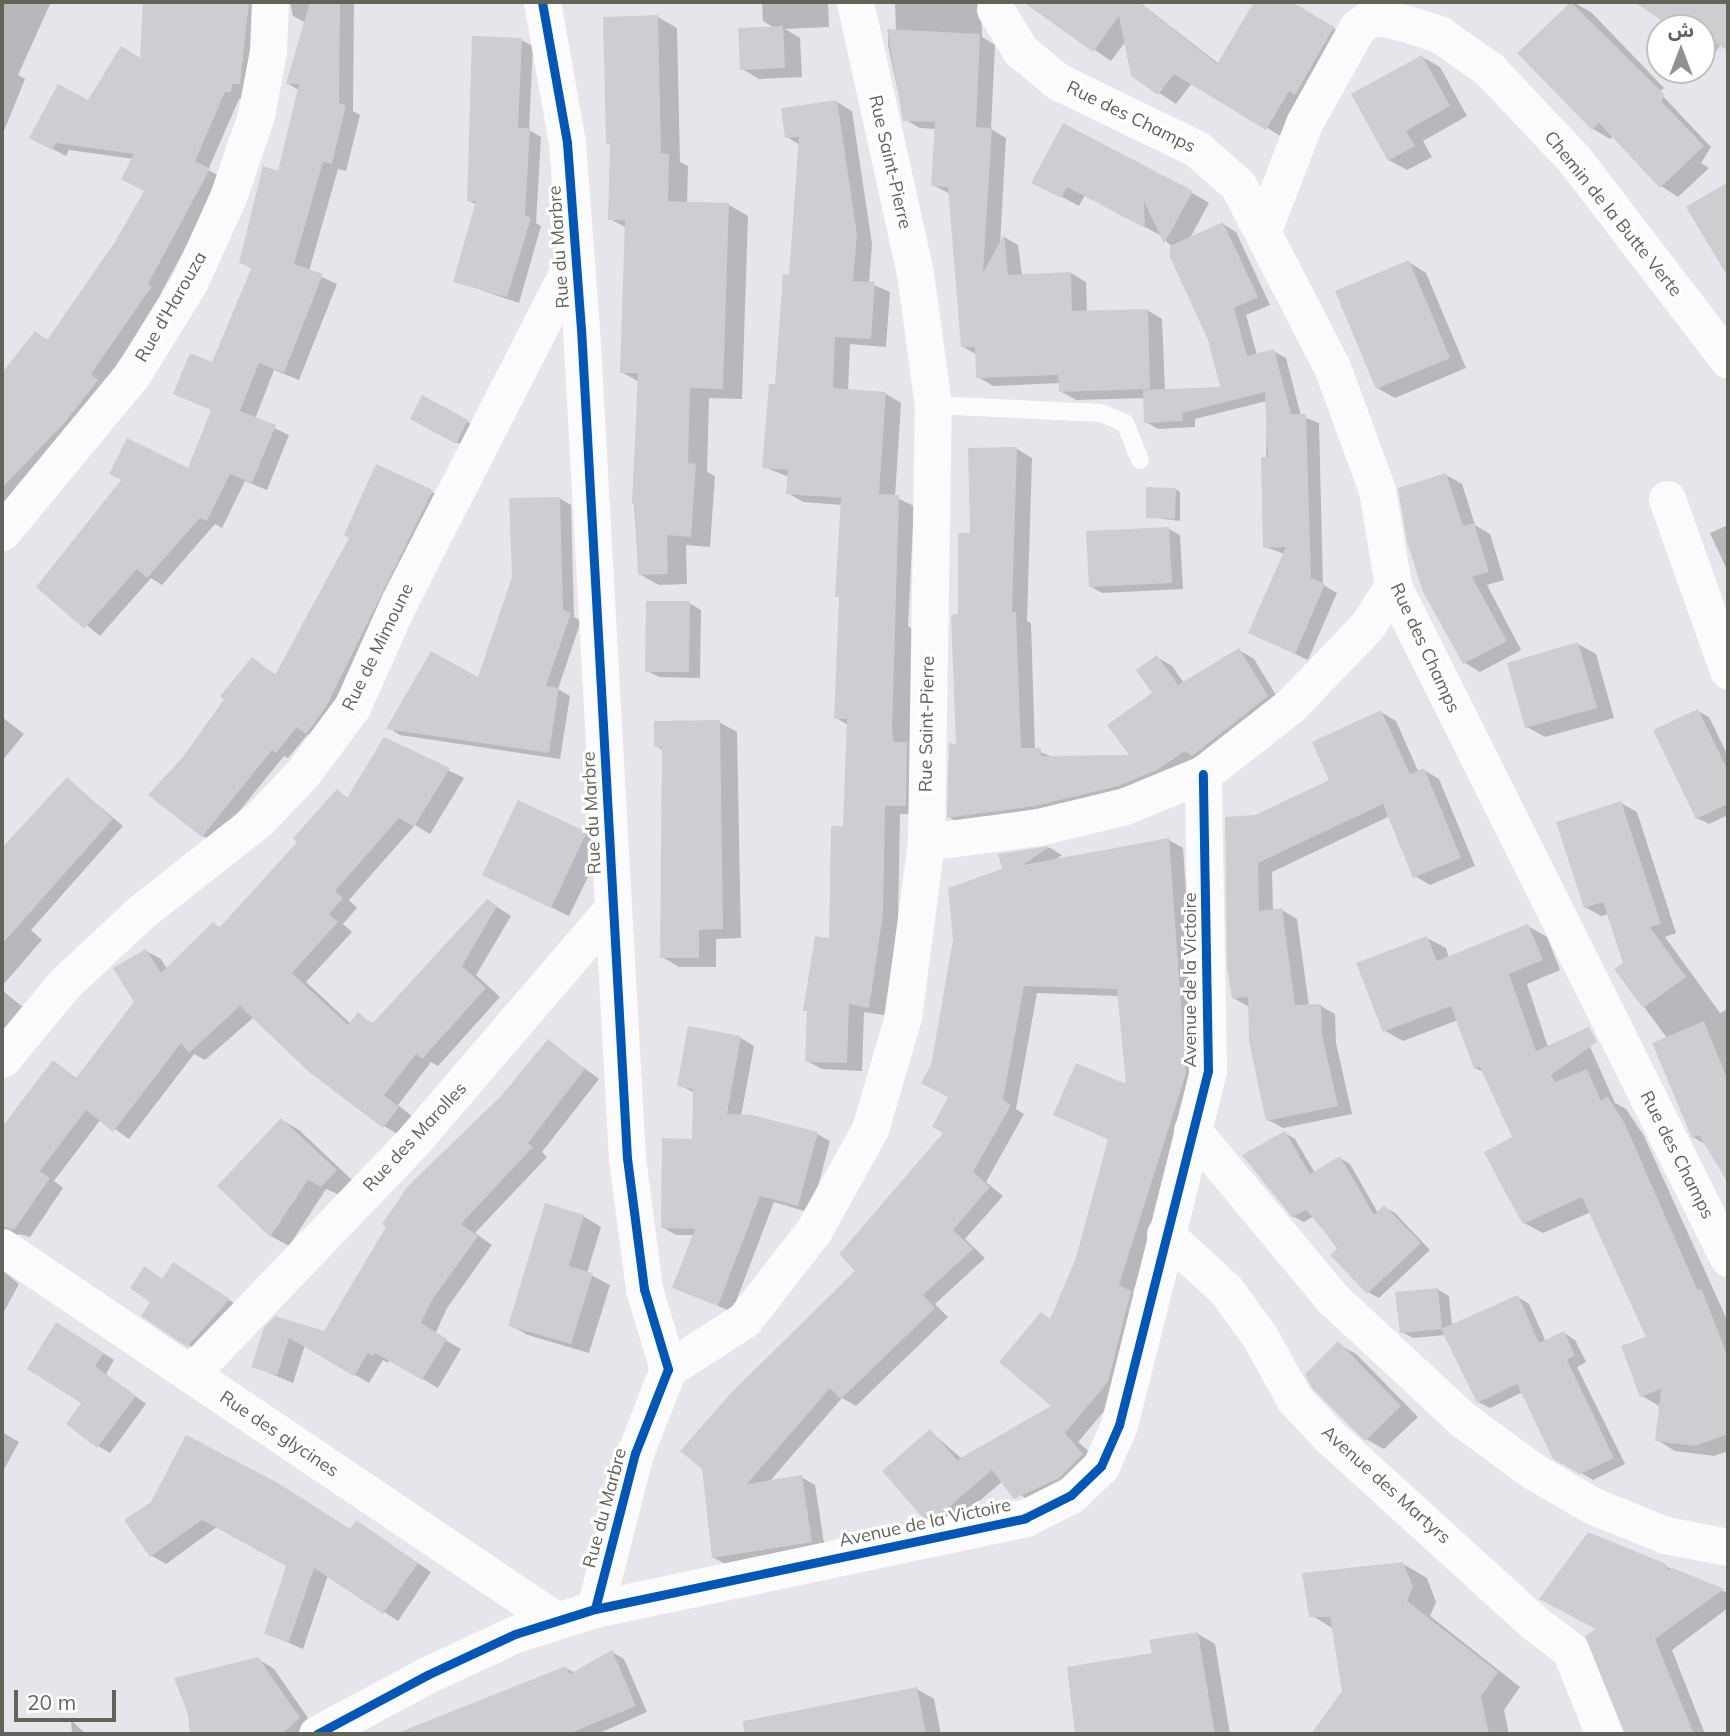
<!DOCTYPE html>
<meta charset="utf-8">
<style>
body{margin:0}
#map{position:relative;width:1730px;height:1736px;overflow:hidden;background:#e8e4eb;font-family:Mulish,"Noto Sans Arabic",sans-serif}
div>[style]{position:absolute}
.shadow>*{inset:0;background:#0003}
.building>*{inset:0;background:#cfcdd1}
.lane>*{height:18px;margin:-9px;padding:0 9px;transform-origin:9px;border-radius:9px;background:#fcfbfc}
.street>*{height:37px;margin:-18.5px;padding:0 18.5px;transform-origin:18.5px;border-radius:18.5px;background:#fcfbfc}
.cycleway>*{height:9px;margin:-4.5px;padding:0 4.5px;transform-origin:4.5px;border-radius:4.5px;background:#0057b8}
span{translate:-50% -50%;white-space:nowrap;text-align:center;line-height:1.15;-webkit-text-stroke:6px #fff;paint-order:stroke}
.street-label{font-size:18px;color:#606459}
.frame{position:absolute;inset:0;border:4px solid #606459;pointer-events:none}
.north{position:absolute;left:1646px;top:14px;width:70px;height:70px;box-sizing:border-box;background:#fff;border:2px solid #bfc1bd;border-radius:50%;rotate:0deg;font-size:19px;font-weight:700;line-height:28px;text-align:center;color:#606459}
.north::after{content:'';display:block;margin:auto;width:24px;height:32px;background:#90918c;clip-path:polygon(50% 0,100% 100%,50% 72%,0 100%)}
.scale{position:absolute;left:14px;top:1690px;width:102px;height:32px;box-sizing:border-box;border:4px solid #606459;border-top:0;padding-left:9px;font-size:21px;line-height:24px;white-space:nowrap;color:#606459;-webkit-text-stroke:5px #fff;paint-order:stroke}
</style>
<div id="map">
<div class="shadow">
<i style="clip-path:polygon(2px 2px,51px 2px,18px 75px,25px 79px,2px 136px)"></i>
<i style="clip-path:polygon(145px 2px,266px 2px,245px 99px,239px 99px,208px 170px,223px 178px,161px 293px,164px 295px,104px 383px,2px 512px,2px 376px,35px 333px,49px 341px,117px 243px,146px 191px,134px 159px,69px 150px,66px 156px,45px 145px,88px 102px,142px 60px)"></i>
<i style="clip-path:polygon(290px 2px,354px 2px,353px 111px,360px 115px,346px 171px,338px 169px,309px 271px,337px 284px,299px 380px,274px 370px,255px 419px,289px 435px,267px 490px,245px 481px,222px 528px,215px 524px,162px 585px,151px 578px,100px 636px,38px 586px,188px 470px,213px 411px,175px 393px,213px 364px,253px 269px,241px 262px,280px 173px,299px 90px,288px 84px,306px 23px,293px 16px)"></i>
<i style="clip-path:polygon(762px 2px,828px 2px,829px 27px,785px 29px,800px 38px,802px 77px,759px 79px,742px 69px,775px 28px,763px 21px)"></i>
<i style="clip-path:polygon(895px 2px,981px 2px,982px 37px,995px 45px,991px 129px,1006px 138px,1000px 245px,1004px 237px,1018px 245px,1022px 276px,1071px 273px,1086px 282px,1087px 312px,1147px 310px,1162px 319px,1165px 391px,1222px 389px,1209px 339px,1172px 247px,1160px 235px,1085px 195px,1079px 206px,1034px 182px,1192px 193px,1209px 203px,1189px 240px,1223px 224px,1236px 232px,1270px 305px,1246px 315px,1257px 355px,1273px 351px,1286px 358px,1301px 416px,1319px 423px,1323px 585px,1337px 593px,1308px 660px,1250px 632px,1285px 554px,1265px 547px,1267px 401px,1195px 419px,1195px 427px,1158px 429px,1146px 422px,1145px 398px,1076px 400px,1060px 391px,1060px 383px,993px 386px,978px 377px,977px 355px,962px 346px,950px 194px,933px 185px,936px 129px,920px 128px,904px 119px,888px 45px,888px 31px,896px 32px)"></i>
<i style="clip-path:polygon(1046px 2px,1139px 2px,1219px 64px,1256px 2px,1289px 2px,1350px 38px,1284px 138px,1192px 83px,1176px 104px,1133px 75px,1126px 41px,1111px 61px,1050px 19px)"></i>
<i style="clip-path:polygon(1573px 2px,1591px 12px,1664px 88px,1659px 92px,1711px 147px,1701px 163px,1709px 168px,1678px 197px,1661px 186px,1613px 136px,1610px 139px,1593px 129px,1520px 53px)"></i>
<i style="clip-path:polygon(1652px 2px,1728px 2px,1728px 49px,1721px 44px,1715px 53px,1702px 45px,1702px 28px,1676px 28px,1648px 9px)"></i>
<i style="clip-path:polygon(658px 17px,677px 28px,680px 162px,688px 166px,687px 203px,729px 205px,748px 216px,742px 399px,709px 398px,707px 472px,715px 476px,710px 547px,686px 545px,687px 584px,659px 585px,639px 574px,634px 503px,639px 382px,622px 372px,627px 228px,610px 219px,612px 145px,607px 143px)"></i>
<i style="clip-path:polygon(521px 40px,533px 46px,529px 130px,541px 137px,536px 223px,541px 226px,519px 303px,455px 281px,477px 205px,468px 200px)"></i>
<i style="clip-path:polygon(1422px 57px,1440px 67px,1467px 116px,1423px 141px,1432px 157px,1407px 170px,1389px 160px)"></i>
<i style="clip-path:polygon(837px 102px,852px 111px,872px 244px,869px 283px,890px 292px,886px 347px,850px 344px,848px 391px,886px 394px,901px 403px,895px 497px,914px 506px,908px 626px,913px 629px,921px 814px,900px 814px,898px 924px,884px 1015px,864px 1012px,862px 1071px,822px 1069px,807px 1061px,809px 1012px,831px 940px,844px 828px,848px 725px,836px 718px,843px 505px,803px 502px,788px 493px,789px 477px,764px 467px,790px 277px,800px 145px,787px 137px)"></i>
<i style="clip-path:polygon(1409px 262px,1426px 273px,1466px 368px,1395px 398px,1377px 388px)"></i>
<i style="clip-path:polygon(423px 398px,479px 428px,469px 449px,424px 425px)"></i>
<i style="clip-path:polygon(1017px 449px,1032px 458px,1027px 621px,1031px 623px,1035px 750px,1053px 757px,1132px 756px,1154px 694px,1157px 657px,1172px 666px,1184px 683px,1239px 650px,1254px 659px,1282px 705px,1173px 778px,964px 826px,949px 817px,957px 745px,960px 616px,972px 535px)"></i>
<i style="clip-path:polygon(1446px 475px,1462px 484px,1475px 525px,1490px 534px,1504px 580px,1487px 585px,1521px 650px,1480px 672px,1465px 663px)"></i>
<i style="clip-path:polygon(1175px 489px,1180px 492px,1180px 521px,1148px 517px)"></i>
<i style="clip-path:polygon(432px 492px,443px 498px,318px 739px,308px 734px,288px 758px,284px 756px,214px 842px,203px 836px,151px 795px,183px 759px,252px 659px,276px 675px)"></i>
<i style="clip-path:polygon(559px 498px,571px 505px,574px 617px,581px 621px,558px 689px,570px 696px,560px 759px,400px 735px,389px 728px,479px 679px)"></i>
<i style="clip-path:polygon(1728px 525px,1728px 572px,1710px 533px)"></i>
<i style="clip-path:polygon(1169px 529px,1180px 535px,1183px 589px,1102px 593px,1090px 586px)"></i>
<i style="clip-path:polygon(689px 603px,701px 610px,700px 678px,659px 677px,647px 671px)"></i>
<i style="clip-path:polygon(1578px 644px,1596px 654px,1614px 718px,1545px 737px,1527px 727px)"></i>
<i style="clip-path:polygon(1698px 711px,1709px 717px,1728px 756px,1728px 815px,1709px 824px,1697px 818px)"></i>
<i style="clip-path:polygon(1381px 712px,1396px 721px,1419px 773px,1424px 770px,1439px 779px,1475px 866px,1430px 885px,1415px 876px,1390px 816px,1272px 872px,1273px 911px,1282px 910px,1297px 919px,1309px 1006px,1321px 1006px,1335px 1014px,1336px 1043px,1352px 1114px,1283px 1128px,1268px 1120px,1248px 1006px,1233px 998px,1255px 817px,1331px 781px)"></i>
<i style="clip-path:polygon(2px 717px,24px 734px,2px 761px)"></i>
<i style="clip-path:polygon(719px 722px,737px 732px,741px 938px,716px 939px,716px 967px,679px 967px,662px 957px,664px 751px,656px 746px)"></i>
<i style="clip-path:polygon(385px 739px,464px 778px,430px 834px,415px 825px,349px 900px,357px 908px,343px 924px,352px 932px,306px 982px,351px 1024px,358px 1015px,374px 1024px,488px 901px,511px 916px,476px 975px,500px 997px,438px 1066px,431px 1062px,398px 1105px,413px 1117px,399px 1135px,384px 1126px,254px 1017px,205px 1060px,194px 1054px,129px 1139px,101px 1119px,54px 1181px,63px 1188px,30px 1237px,19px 1234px,2px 1242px,2px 1130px,53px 1063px,77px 1078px,136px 1002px,146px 951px,161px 959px,167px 969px,214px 924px,220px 928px,299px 842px,337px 791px,348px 798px)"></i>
<i style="clip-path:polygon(67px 779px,123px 826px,31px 930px,42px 940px,2px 986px,2px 870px,29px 840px)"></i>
<i style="clip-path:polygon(1621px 803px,1637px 812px,1676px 933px,1665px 937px,1720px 1013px,1728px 1009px,1728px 1180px,1707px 1145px,1693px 1137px,1667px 1038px,1617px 970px,1625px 964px,1609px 914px,1601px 916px,1585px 907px)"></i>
<i style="clip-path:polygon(586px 834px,604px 844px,569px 916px,484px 875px)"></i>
<i style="clip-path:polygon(1169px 840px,1183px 848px,1199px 1082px,1133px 1293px,1144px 1300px,1122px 1390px,1078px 1442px,1098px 1459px,1033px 1505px,1004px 1480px,956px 1521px,939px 1525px,924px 1517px,930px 1431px,962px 1459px,1054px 1406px,1051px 1320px,1077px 1258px,1110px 1140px,1056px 1115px,1128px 1086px,1119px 996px,1037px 993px,1016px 1109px,1024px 1114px,986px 1182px,1003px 1196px,965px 1239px,985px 1258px,935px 1304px,948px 1317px,856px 1406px,842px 1398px,769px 1482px,801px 1477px,815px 1485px,825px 1549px,727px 1565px,713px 1557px,704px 1468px,858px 1271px,946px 1133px,951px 1097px,933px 1066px,1004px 870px,1000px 855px,1050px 848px,1062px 855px,1053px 861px)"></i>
<i style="clip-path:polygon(1528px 926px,1547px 937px,1560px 970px,1527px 984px,1548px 1047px,1571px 1037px,1590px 1047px,1615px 1103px,1626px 1109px,1644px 1136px,1728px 1322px,1728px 1451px,1714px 1456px,1675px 1451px,1657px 1440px,1661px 1407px,1642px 1396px,1648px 1338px,1591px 1212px,1543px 1233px,1524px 1223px,1515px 1138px,1485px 1073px,1475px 1068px,1458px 1020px,1403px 1041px,1385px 1031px,1427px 938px,1446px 948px,1449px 958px)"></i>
<i style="clip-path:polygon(2px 990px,30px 1013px,2px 1041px)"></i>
<i style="clip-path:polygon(690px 1028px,741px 1038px,754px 1046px,741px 1116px,817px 1134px,830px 1141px,811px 1213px,774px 1202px,732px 1312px,674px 1287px,694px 1235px,676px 1235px,662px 1227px,693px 1141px,695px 1093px,679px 1085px)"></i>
<i style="clip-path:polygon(548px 1041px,599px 1079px,542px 1152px,547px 1157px,475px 1233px,492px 1245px,447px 1308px,435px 1334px,461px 1349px,438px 1388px,390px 1360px,388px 1363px,383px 1360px,369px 1383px,305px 1345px,293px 1383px,253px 1366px,265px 1328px,325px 1333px)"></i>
<i style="clip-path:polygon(282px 1120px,299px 1130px,353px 1181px,340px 1195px,326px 1189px,289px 1246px,271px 1236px,219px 1186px)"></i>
<i style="clip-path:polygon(1285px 1133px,1295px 1139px,1315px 1173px,1340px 1158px,1350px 1164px,1378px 1213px,1384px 1207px,1395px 1213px,1430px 1250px,1379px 1298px,1368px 1292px,1314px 1216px,1304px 1222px,1293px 1216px)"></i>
<i style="clip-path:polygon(583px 1216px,601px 1227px,587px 1273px,610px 1285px,589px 1353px,528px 1335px,510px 1325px)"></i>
<i style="clip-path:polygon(2px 1270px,19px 1284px,2px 1315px)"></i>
<i style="clip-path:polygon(185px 1271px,240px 1307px,200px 1352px,188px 1345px,163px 1280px)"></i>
<i style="clip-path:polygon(1437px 1289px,1449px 1296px,1452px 1326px,1518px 1297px,1529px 1304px,1546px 1342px,1564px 1333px,1575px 1340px,1586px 1362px,1577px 1367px,1625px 1464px,1593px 1480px,1555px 1457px,1523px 1392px,1490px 1408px,1478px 1402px,1446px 1335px,1413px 1338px,1402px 1332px)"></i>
<i style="clip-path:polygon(68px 1331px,114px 1360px,106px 1374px,146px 1404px,110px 1453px,98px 1446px)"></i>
<i style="clip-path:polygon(1338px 1344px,1356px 1354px,1418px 1417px,1384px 1449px,1366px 1439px)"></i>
<i style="clip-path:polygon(2px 1432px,19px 1442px,2px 1473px)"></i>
<i style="clip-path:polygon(152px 1503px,370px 1531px,431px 1572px,398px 1621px,328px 1575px,303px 1649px,266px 1633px,288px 1565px,217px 1527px,166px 1564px,152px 1556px)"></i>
<i style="clip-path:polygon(1403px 1564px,1427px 1578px,1436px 1602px,1430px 1616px,1520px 1687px,1504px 1710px,1509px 1734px,1313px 1734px,1344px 1691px,1334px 1629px,1311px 1615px)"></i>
<i style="clip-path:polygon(1665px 1566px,1728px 1593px,1728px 1608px,1672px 1650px,1705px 1734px,1625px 1734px,1599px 1630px)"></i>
<i style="clip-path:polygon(1198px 1634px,1215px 1644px,1230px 1734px,1078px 1734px,1068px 1668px,1154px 1655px)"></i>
<i style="clip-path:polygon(612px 1652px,624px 1659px,647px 1712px,597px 1734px,405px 1734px,566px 1668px,575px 1673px)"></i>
<i style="clip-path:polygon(258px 1659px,274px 1669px,315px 1728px,308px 1734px,192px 1734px,190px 1714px)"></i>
<i style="clip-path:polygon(917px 1689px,934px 1699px,941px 1734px,756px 1734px,754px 1721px)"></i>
<i style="clip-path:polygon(71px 1720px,86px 1734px,127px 1734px,72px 1734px)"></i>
</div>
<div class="building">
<i style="clip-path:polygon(143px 2px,249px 2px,240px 84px,232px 84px,231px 92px,225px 92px,195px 161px,210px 169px,148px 284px,152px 286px,91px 374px,98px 380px,67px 420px,2px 488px,2px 373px,35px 331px,47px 340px,115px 242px,144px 191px,121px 179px,134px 154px,56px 143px,52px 150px,29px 138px,58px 84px,88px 100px,121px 46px,140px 58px)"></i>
<i style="clip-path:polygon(310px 2px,340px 2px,339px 103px,346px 105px,332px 164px,323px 162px,294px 264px,323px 274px,284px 373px,259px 363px,240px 411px,276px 425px,252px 483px,230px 474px,207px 521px,200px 518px,147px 578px,137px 569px,84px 629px,36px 587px,121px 480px,109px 474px,127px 438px,188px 468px,211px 410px,173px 394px,190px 353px,212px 362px,252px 267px,239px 263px,263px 166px,278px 171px,299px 84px,286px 84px)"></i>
<i style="clip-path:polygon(1023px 2px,1139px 2px,1217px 64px,1254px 2px,1292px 2px,1334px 27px,1295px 95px,1289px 91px,1266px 130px,1174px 74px,1158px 95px,1131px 76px,1119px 16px,1093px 52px)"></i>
<i style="clip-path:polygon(1571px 2px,1665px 95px,1661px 101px,1704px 146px,1660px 188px,1599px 123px,1592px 130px,1517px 53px)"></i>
<i style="clip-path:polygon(1634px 2px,1728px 2px,1728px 51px,1702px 34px,1702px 28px,1673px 28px)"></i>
<i style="clip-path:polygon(658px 15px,661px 153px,669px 154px,668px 201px,729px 203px,723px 389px,690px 388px,688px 463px,696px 464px,691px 537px,667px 535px,668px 574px,638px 575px,635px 504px,632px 504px,638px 373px,620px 373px,625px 220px,608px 220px,610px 143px,606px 144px,603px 17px)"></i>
<i style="clip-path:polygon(783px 26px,785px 68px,740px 70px,738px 28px)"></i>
<i style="clip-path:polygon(887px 29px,980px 34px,976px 127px,992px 128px,983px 273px,1004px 234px,1008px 275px,1071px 272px,1072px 311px,1148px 309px,1150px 389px,1059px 392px,1058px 375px,976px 378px,975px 347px,961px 347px,948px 187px,931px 186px,935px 122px,903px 121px)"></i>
<i style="clip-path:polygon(472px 36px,522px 38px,518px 128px,530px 128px,525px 216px,531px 218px,507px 297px,453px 282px,476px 201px,467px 201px)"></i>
<i style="clip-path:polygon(1422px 55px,1450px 106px,1406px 131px,1415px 146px,1388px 161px,1351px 94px)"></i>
<i style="clip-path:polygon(837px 100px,857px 234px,853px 281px,875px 282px,871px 339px,835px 337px,833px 388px,886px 392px,879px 494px,899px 495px,892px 731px,894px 742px,907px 742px,906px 806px,885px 806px,883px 914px,869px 1008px,849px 1004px,847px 1063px,805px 1062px,807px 1011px,803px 1011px,815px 936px,829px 938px,831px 826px,843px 826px,847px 719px,834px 719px,839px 597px,835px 597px,841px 498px,786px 494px,788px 470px,762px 468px,769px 384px,775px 384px,783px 274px,789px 275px,799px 137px,785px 138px,781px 108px)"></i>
<i style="clip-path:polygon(1063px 123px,1193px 191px,1164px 244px,1144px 201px,1145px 228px,1067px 187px,1061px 198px,1031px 183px)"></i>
<i style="clip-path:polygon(1728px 182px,1728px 277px,1686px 207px)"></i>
<i style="clip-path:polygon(1223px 222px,1258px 297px,1234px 308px,1247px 356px,1274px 349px,1291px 414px,1306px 414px,1311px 578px,1325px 584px,1295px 654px,1248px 633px,1286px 547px,1263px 548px,1261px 457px,1268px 457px,1265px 392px,1182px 413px,1183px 421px,1144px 423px,1143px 390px,1220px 387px,1208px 340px,1170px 257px,1170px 246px)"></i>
<i style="clip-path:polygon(1409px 260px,1450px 358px,1376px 389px,1335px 291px)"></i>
<i style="clip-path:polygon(422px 395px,468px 420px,456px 444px,410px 419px)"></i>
<i style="clip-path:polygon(1017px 447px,1012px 612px,1016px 612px,1021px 748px,1041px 748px,1041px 756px,1129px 755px,1107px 725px,1152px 693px,1136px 670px,1157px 655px,1178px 685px,1239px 648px,1268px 696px,1192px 756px,1185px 751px,1157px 770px,1118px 786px,1035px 806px,947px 818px,949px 743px,956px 744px,951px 615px,958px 614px,958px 533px,970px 533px,968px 448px)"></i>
<i style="clip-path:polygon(376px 464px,433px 490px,326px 707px,306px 734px,297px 727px,276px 753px,272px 750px,202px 837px,148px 795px,182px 758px,224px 700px,220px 696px,252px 657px,275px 675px,349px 538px,344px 535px)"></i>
<i style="clip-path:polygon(1446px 473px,1463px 526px,1474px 523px,1489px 572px,1472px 577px,1507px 641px,1463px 664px,1423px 592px,1407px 542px,1398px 488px)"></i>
<i style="clip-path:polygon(1146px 487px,1176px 488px,1175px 519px,1146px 518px)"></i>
<i style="clip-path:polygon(560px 497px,563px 610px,571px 613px,546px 686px,559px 688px,549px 753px,386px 729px,431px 651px,478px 677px,512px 577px,509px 498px)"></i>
<i style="clip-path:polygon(1169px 527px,1172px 583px,1089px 587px,1086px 531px)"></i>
<i style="clip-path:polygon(646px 601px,690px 601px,689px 672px,645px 672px)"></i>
<i style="clip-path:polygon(1578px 642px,1597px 708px,1525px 728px,1507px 663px)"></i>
<i style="clip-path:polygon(1698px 709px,1728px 771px,1728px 804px,1696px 819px,1653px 730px)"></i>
<i style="clip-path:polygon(1381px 710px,1410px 774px,1424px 768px,1461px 858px,1413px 878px,1383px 804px,1258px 863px,1259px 911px,1282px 908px,1295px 1005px,1321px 1004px,1322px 1034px,1338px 1106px,1266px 1121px,1249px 1041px,1248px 997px,1232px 999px,1227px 966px,1225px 817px,1255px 815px,1329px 780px,1312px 742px)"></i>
<i style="clip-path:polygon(720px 720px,723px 929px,699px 930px,699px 958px,660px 958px,662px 747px,654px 747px,654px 721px)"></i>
<i style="clip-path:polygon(384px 737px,450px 768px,414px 827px,399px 818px,335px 891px,343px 898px,329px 914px,338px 922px,292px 973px,348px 1025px,358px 1012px,372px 1024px,487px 899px,497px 906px,462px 966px,486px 988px,422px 1059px,416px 1054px,384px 1095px,399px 1107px,383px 1128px,308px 1071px,240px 1006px,189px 1053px,181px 1043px,113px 1132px,86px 1110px,40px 1171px,50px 1178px,14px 1230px,2px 1226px,2px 1127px,53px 1060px,76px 1078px,134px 1002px,113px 968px,146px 949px,161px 973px,213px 922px,219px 928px,297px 842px,293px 838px,337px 789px,347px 798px)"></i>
<i style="clip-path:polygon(67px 777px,113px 819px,2px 944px,2px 848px)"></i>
<i style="clip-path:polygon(518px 800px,587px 832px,551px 908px,482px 875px)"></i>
<i style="clip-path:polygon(1621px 801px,1661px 924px,1650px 927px,1686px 977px,1643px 1008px,1614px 969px,1623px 963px,1603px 902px,1584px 908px,1556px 822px)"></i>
<i style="clip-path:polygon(1169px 838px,1186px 1073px,1119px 1285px,1131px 1291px,1108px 1382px,1065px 1433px,1083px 1454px,1059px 1478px,1014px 1499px,992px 1470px,941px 1514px,923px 1518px,882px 1471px,930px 1429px,957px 1460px,1051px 1406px,999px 1362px,1041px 1312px,1050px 1319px,1076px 1258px,1108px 1139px,1053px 1115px,1076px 1063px,1126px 1084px,1117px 989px,1024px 986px,1003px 1100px,1011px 1105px,973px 1172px,990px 1187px,953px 1230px,973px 1249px,923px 1295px,935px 1308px,841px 1399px,830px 1388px,747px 1484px,802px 1475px,812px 1542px,712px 1558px,702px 1469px,680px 1451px,730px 1394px,855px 1271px,839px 1254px,943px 1133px,932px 1127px,948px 1097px,921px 1083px,931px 1065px,953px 940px,948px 888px,1002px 869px,998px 854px,1050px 846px,1023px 865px)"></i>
<i style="clip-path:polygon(1528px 924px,1543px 960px,1509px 974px,1536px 1051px,1589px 1027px,1597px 1042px,1551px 1075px,1555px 1082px,1587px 1069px,1601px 1101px,1607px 1096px,1625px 1124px,1697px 1289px,1702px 1290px,1728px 1357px,1728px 1434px,1695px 1446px,1655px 1441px,1661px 1389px,1640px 1397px,1621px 1346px,1646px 1337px,1582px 1197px,1523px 1224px,1504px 1190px,1484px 1152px,1512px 1137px,1480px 1067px,1474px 1069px,1451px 1006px,1383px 1032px,1356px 963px,1427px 936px,1437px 961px)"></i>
<i style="clip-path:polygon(1704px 1021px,1728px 1081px,1728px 1183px,1699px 1135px,1692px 1138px,1652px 1043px)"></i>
<i style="clip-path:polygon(688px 1026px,741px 1036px,727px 1114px,752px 1115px,818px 1132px,798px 1206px,760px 1196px,718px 1306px,672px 1288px,695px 1229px,661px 1228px,662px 1138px,692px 1139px,693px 1089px,677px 1086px)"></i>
<i style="clip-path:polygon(548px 1039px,585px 1069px,528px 1143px,533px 1147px,461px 1224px,478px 1236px,432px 1300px,421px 1323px,447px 1339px,422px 1380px,375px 1353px,373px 1356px,368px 1353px,354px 1376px,289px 1338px,277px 1375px,251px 1367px,264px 1328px,275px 1316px,324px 1331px,386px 1227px,382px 1224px,408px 1186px,502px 1095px)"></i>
<i style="clip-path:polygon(281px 1118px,337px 1170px,321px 1187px,308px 1180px,270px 1237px,217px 1186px)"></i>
<i style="clip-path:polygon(1285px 1131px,1310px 1174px,1340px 1156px,1374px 1215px,1384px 1205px,1421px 1243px,1367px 1294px,1330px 1255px,1338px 1248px,1306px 1210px,1292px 1217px,1242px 1155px)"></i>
<i style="clip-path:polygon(545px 1203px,584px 1215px,569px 1266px,593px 1273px,571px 1344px,508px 1326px)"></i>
<i style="clip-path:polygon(173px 1262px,230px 1299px,187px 1347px,141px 1316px,150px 1302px,130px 1288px,144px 1266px,162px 1279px)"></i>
<i style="clip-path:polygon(1438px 1288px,1442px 1329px,1400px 1333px,1395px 1292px)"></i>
<i style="clip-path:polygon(1518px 1295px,1539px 1343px,1564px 1331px,1575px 1356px,1567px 1360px,1614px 1458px,1580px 1474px,1553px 1459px,1517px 1384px,1477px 1403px,1441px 1329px)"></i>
<i style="clip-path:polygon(56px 1322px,104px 1353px,95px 1366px,136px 1396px,97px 1448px,66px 1424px,81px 1403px,27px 1369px)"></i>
<i style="clip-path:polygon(1338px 1341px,1401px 1406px,1365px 1441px,1312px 1388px,1305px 1374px)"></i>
<i style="clip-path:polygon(186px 1435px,278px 1483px,350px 1529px,356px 1520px,418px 1563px,383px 1614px,314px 1568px,289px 1642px,264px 1634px,286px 1566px,202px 1520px,150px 1557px,124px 1520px,151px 1502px)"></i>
<i style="clip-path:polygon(1588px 1532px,1666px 1564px,1668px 1570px,1673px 1568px,1724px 1589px,1655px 1639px,1694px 1734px,1625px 1734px,1585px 1636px,1596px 1629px,1539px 1599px)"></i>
<i style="clip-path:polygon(1403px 1562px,1413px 1587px,1407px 1601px,1498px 1672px,1481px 1696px,1489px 1734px,1311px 1734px,1342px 1691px,1330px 1617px,1309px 1617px,1302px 1573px)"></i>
<i style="clip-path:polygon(1198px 1632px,1215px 1734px,1075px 1734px,1067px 1667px,1152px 1653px,1149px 1640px)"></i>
<i style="clip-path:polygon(612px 1650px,636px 1706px,568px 1734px,395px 1734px,566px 1666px,570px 1674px)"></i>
<i style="clip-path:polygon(258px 1657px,300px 1718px,282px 1734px,190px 1734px,188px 1714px,174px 1678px)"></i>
<i style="clip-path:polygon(917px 1687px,926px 1734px,744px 1734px,743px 1721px)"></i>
</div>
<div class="lane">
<i style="left:933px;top:405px;width:168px;rotate:2.7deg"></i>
<i style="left:1101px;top:413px;width:26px;rotate:23deg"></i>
<i style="left:1125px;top:423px;width:40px;rotate:68deg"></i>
</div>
<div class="street">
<i style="left:542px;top:2px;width:143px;rotate:79.9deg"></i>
<i style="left:567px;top:143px;width:186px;rotate:85.7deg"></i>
<i style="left:581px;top:328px;width:831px;rotate:86.83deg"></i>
<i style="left:627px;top:1158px;width:132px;rotate:82.6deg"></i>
<i style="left:644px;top:1289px;width:84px;rotate:73.3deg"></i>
<i style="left:668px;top:1369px;width:90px;rotate:111.4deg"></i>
<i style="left:635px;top:1453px;width:161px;rotate:104.4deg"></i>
<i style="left:995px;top:9px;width:48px;rotate:58.6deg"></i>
<i style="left:1020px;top:50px;width:48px;rotate:40deg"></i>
<i style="left:1057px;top:81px;width:156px;rotate:25.9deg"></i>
<i style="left:1197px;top:149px;width:55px;rotate:41.3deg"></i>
<i style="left:1238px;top:185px;width:205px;rotate:62.7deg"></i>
<i style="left:1332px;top:367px;width:131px;rotate:69.9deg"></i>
<i style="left:1377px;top:490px;width:97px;rotate:80.5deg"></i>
<i style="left:1393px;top:586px;width:751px;rotate:63.5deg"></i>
<i style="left:1263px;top:230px;width:115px;rotate:-69deg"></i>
<i style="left:1304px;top:123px;width:109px;rotate:-60.8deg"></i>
<i style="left:1357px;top:28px;width:19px;rotate:-39deg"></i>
<i style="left:1372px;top:16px;width:34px;rotate:12deg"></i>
<i style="left:1405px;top:23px;width:36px;rotate:18deg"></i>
<i style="left:1439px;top:34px;width:62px;rotate:35.2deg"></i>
<i style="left:1490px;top:70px;width:122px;rotate:46.7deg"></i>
<i style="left:1574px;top:159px;width:253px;rotate:52.5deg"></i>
<i style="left:1667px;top:499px;width:182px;rotate:70.4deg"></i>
<i style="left:2px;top:532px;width:204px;rotate:-50.4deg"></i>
<i style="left:132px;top:375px;width:110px;rotate:-58.3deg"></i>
<i style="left:190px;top:281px;width:92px;rotate:-65.7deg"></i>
<i style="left:228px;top:197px;width:87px;rotate:-71.1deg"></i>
<i style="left:256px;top:115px;width:65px;rotate:-79.4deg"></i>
<i style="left:268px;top:51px;width:49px;rotate:-87.7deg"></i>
<i style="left:926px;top:842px;width:114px;rotate:-7.6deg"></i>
<i style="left:1039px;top:827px;width:89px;rotate:-13.7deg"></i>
<i style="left:1125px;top:806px;width:84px;rotate:-22.3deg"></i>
<i style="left:1203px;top:774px;width:110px;rotate:-38deg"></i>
<i style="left:1290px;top:706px;width:111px;rotate:-46.1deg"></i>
<i style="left:1367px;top:626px;width:48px;rotate:-57deg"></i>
<i style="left:2px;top:1059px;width:97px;rotate:-50.4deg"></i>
<i style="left:64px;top:984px;width:105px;rotate:-43.1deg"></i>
<i style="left:141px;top:912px;width:149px;rotate:-38.2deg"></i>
<i style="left:258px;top:820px;width:64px;rotate:-46.3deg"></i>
<i style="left:302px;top:774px;width:84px;rotate:-53.3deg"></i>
<i style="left:352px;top:707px;width:115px;rotate:-65.9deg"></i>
<i style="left:399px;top:602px;width:386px;rotate:-62.9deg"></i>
<i style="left:1192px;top:1130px;width:220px;rotate:50.2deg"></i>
<i style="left:1333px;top:1299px;width:176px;rotate:42.9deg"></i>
<i style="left:1462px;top:1419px;width:88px;rotate:36.2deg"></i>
<i style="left:1533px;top:1471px;width:69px;rotate:30.3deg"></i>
<i style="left:1593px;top:1506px;width:78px;rotate:21.9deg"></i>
<i style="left:1665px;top:1535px;width:64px;rotate:10.8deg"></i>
<i style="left:1165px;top:1234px;width:83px;rotate:42.6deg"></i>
<i style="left:1226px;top:1290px;width:58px;rotate:54.1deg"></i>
<i style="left:1260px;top:1337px;width:72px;rotate:60.9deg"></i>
<i style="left:1295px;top:1400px;width:50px;rotate:46.6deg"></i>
<i style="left:1329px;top:1436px;width:275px;rotate:42.3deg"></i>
<i style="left:1532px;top:1621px;width:48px;rotate:37.3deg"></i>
<i style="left:1570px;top:1650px;width:91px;rotate:68deg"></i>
<i style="left:2px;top:1247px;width:669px;rotate:33.98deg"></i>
<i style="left:668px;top:1369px;width:90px;rotate:-32.8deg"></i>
<i style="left:744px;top:1320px;width:114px;rotate:-52.1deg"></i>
<i style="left:814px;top:1230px;width:115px;rotate:-61deg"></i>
<i style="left:870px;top:1129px;width:117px;rotate:-73.6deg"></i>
<i style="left:903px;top:1017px;width:177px;rotate:-82.5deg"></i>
<i style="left:926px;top:842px;width:437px;rotate:-89.1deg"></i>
<i style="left:933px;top:405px;width:133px;rotate:-97.8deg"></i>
<i style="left:915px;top:273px;width:278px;rotate:-102.5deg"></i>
<i style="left:190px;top:1374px;width:325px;rotate:-46.2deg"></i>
<i style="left:415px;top:1139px;width:304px;rotate:-49.4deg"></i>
<i style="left:317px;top:1734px;width:125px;rotate:-28.2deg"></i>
<i style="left:427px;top:1675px;width:97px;rotate:-25deg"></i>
<i style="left:515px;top:1634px;width:84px;rotate:-17.4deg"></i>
<i style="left:595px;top:1609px;width:440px;rotate:-11.9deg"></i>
<i style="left:1025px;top:1518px;width:51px;rotate:-26.6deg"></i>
<i style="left:1071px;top:1495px;width:42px;rotate:-44deg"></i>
<i style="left:1101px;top:1466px;width:45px;rotate:-66.3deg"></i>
<i style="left:1119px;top:1425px;width:365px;rotate:-75.9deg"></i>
<i style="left:1208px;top:1071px;width:297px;rotate:-91deg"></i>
</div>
<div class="cycleway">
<i style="left:542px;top:2px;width:143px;rotate:79.9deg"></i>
<i style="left:567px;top:143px;width:186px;rotate:85.7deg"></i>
<i style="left:581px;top:328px;width:831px;rotate:86.83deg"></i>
<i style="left:627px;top:1158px;width:132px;rotate:82.6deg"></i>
<i style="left:644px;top:1289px;width:84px;rotate:73.3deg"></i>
<i style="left:668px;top:1369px;width:90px;rotate:111.4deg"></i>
<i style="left:635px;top:1453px;width:161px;rotate:104.4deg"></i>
<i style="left:317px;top:1734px;width:125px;rotate:-28.2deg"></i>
<i style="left:427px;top:1675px;width:97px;rotate:-25deg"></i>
<i style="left:515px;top:1634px;width:84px;rotate:-17.4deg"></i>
<i style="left:595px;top:1609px;width:440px;rotate:-11.9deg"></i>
<i style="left:1025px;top:1518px;width:51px;rotate:-26.6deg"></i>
<i style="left:1071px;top:1495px;width:42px;rotate:-44deg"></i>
<i style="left:1101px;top:1466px;width:45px;rotate:-66.3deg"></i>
<i style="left:1119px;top:1425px;width:365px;rotate:-75.9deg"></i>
<i style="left:1208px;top:1071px;width:297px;rotate:-91deg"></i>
</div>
<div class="street-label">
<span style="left:1131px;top:117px;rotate:26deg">Rue des Champs</span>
<span style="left:890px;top:162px;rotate:77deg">Rue Saint-Pierre</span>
<span style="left:1613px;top:214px;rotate:51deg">Chemin de la Butte Verte</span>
<span style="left:559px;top:247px;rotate:-94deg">Rue du Marbre</span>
<span style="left:171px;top:307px;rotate:-60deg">Rue d'Harouza</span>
<span style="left:378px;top:647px;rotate:-64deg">Rue de Mimoune</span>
<span style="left:1425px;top:648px;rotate:65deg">Rue des Champs</span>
<span style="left:927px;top:724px;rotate:-89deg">Rue Saint-Pierre</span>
<span style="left:592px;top:813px;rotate:-93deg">Rue du Marbre</span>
<span style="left:1190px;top:980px;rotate:-90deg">Avenue de la Victoire</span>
<span style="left:415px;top:1137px;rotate:-47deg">Rue des Marolles</span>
<span style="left:1677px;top:1155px;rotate:63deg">Rue des Champs</span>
<span style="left:279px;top:1434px;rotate:34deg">Rue des glycines</span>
<span style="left:1386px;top:1485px;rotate:42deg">Avenue des Martyrs</span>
<span style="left:605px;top:1508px;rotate:-75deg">Rue du Marbre</span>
<span style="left:925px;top:1523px;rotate:-12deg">Avenue de la Victoire</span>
</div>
<div class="frame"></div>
<div class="north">ش</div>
<div class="scale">20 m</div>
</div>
